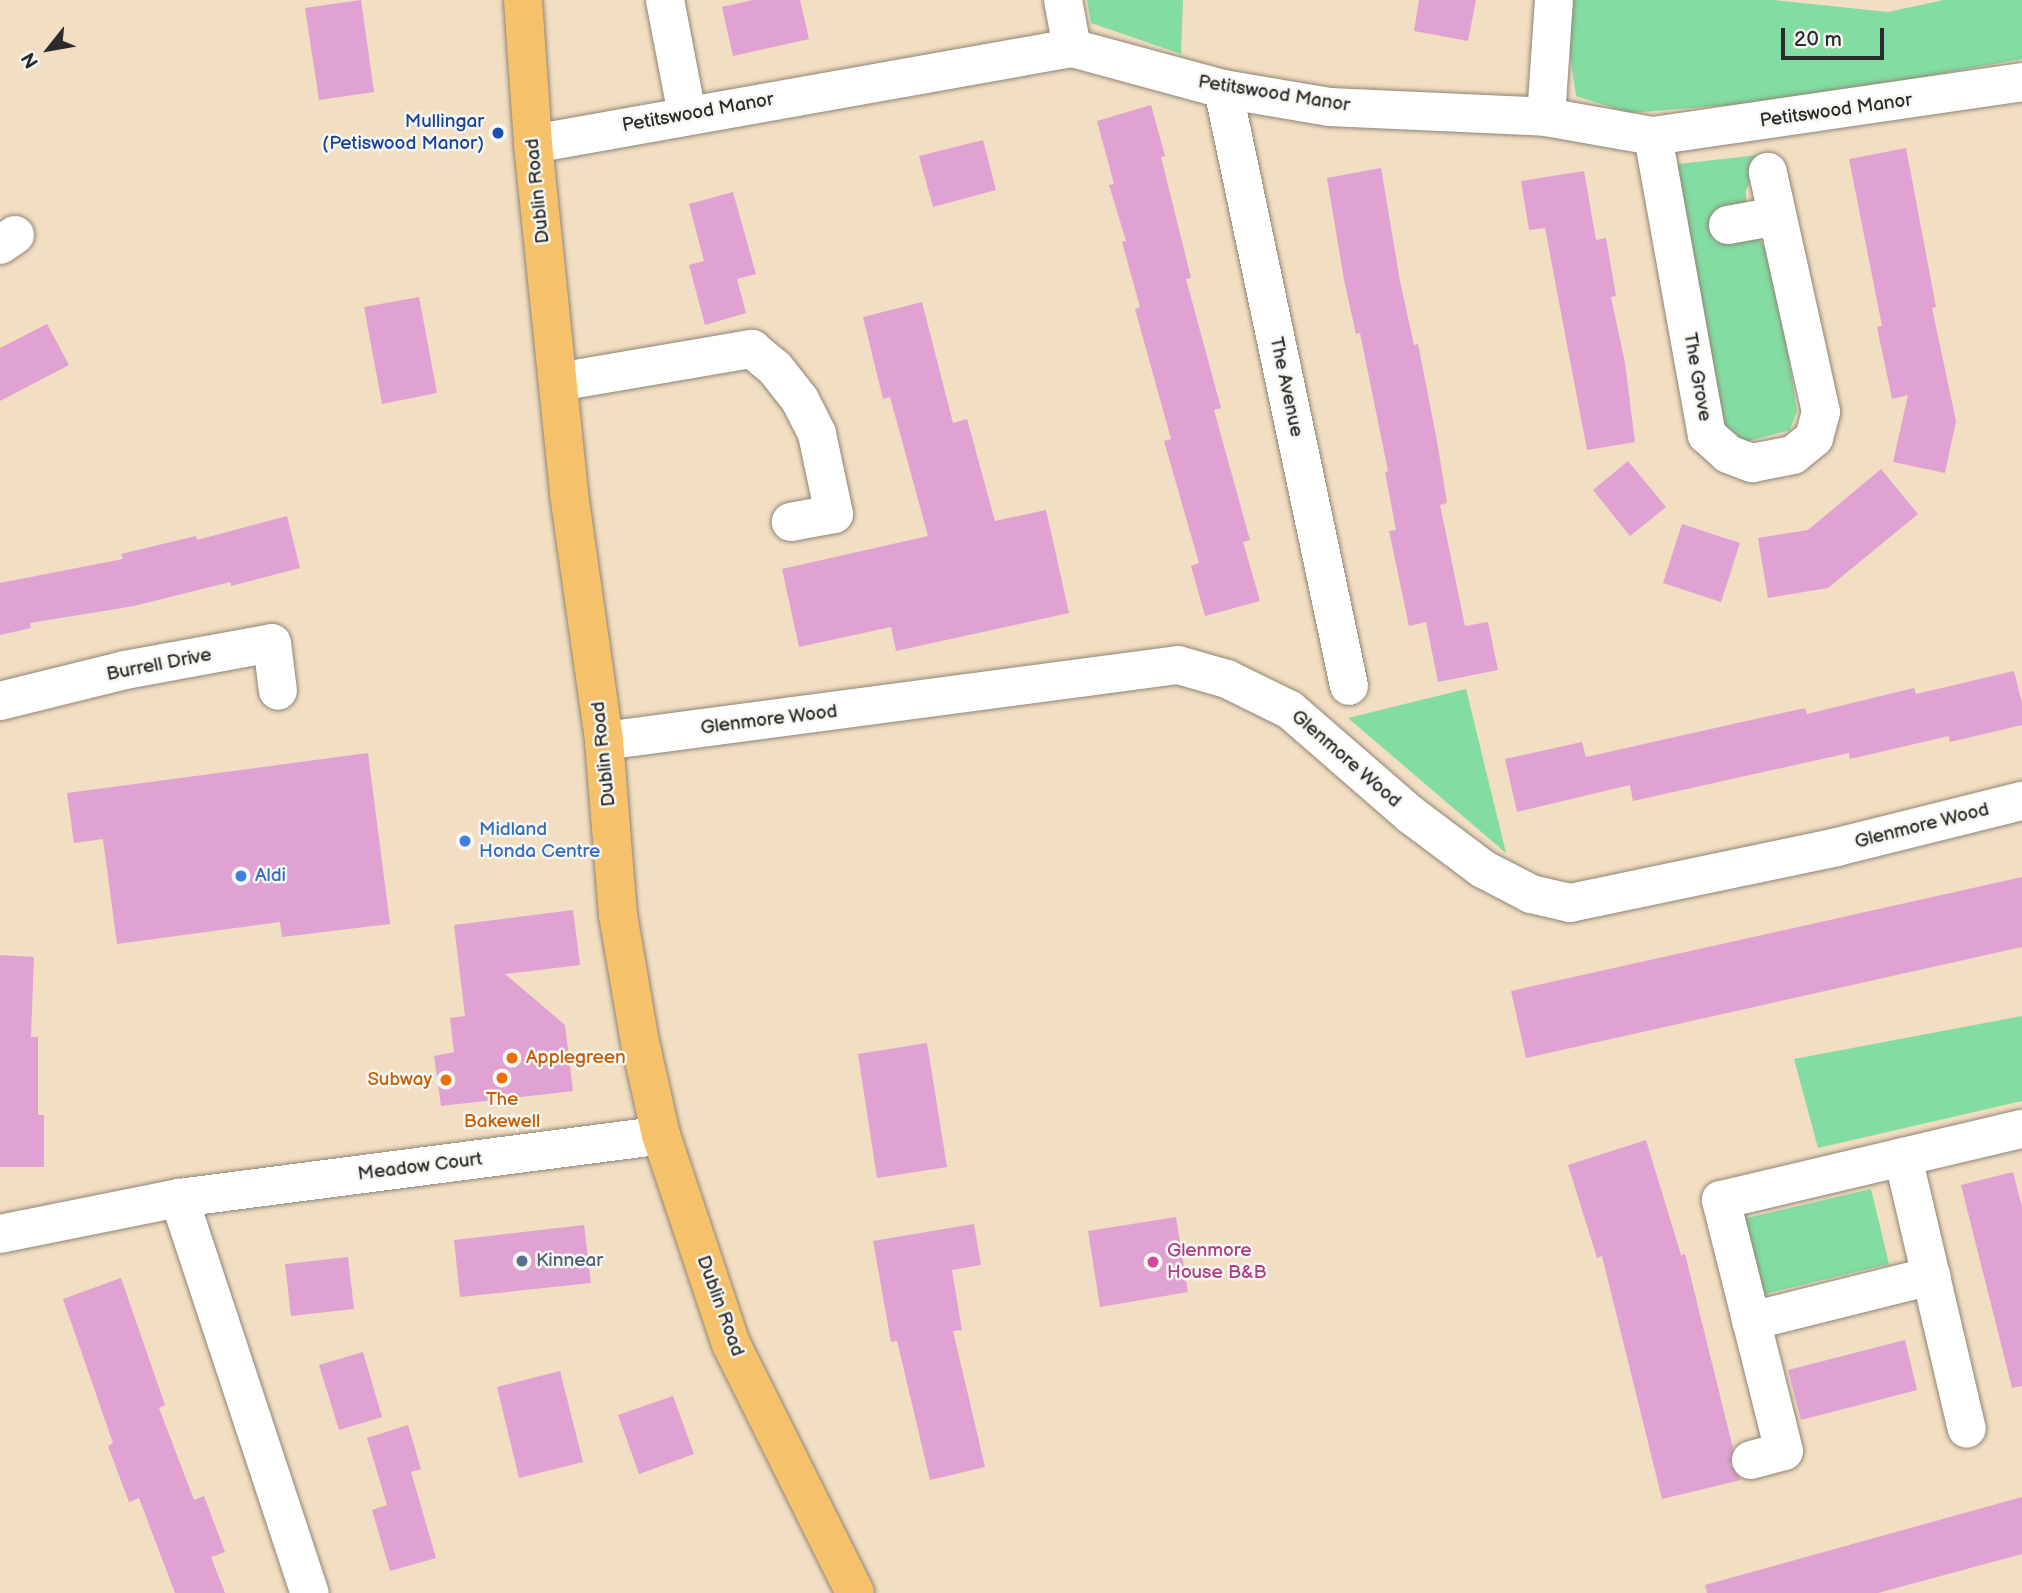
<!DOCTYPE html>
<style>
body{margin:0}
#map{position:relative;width:2022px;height:1593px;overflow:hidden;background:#f2dec2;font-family:"Balsamiq Sans",sans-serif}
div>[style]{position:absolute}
.green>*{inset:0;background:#83dca1}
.building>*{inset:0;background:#dfa2d3}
.roads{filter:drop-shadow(0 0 2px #8e8476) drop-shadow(0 0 2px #8e8476)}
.minor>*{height:38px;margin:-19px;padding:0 19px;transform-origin:19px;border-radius:19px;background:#fff}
.major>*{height:38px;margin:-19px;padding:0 19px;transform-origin:19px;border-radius:19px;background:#f5c16b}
.dots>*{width:19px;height:19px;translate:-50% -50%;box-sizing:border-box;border:4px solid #f6f6f2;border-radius:50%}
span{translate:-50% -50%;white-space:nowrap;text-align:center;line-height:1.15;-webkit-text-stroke:5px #f6f6f2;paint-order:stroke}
.street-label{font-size:19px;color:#2b2b2b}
.transit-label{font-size:19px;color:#164399}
.right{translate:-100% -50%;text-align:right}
.shop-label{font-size:19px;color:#366cbe}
.left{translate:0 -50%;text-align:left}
.food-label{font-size:19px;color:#c56008}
.hotel-label{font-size:19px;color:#b23c85}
.service-label{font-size:19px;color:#4e5e75}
.north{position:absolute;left:14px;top:14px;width:70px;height:70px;-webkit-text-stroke:5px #f6f6f2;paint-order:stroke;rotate:239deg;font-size:19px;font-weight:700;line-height:28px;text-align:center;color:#2b2b2b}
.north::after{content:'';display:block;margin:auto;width:24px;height:32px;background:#2b2b2b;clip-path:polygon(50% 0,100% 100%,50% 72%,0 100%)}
.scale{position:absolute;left:1781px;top:28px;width:103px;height:32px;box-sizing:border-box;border:4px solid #2b2b2b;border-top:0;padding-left:9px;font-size:21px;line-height:24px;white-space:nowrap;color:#2b2b2b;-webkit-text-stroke:5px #f6f6f2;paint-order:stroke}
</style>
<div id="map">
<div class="green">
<i style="clip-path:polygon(1087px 0,1183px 0,1181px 54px,1091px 23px)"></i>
<i style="clip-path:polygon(1568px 0,1774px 0,1888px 12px,1944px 0,2022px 0,2022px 59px,1793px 100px,1629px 113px,1576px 96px,1566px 27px)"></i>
<i style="clip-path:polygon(1759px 155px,1754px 175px,1746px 190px,1746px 203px,1757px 235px,1774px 264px,1797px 411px,1790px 430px,1745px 442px,1721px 421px,1669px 165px)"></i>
<i style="clip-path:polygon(1466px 689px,1506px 853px,1348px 718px)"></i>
<i style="clip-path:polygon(2022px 1016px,2022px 1101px,1818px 1148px,1794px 1059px)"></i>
<i style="clip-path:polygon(1871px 1189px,1889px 1264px,1756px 1296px,1738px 1220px)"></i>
</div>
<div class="building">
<i style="clip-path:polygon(361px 0,374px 92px,319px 100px,305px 8px)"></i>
<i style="clip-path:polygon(753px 0,800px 0,809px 39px,733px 56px,722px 7px)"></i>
<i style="clip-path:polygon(1419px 0,1476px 0,1468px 41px,1414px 31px)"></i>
<i style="clip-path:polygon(1151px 105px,1165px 156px,1161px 157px,1191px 278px,1186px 279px,1221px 408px,1214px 410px,1250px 540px,1243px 542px,1260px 601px,1205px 616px,1191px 566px,1199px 563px,1164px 441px,1171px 439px,1135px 309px,1140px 307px,1122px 242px,1126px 241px,1109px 185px,1114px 184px,1097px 121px)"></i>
<i style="clip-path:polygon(983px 140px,996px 190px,933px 207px,919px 156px)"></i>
<i style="clip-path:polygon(1906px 148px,1936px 307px,1932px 308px,1956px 421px,1945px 473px,1893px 462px,1908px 395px,1892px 399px,1877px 327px,1882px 326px,1849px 159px)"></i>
<i style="clip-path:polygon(1381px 168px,1400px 281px,1414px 345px,1418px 344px,1437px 441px,1447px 503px,1440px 505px,1465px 626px,1488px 622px,1498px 670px,1438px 682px,1426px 622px,1409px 626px,1389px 531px,1396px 530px,1385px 472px,1388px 471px,1360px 333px,1356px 334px,1344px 280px,1327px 178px)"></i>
<i style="clip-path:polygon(1584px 171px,1596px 240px,1606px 238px,1616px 296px,1611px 297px,1625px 363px,1635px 442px,1587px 450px,1545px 228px,1529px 230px,1521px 181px)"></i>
<i style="clip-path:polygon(733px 192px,756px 274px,737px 279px,746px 313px,705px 325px,689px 265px,704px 261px,689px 204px)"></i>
<i style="clip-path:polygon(419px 297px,437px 393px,382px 404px,364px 307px)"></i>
<i style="clip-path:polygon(922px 302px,953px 423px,967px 419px,995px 521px,1046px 510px,1069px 613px,896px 651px,891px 627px,799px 647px,782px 569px,928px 536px,890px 397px,883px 399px,863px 317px)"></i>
<i style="clip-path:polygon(47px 324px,69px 365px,0 401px,0 348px)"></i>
<i style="clip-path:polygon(1628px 461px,1666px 507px,1630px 536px,1593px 490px)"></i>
<i style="clip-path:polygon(1881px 469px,1918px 514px,1828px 588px,1768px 598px,1758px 538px,1808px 530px)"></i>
<i style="clip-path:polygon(287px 516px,300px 568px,231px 586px,230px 582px,134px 606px,30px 623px,31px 628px,0 635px,0 583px,123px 559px,121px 554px,196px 536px,197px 540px)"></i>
<i style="clip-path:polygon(1682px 524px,1740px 543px,1721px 602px,1663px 583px)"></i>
<i style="clip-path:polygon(2014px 671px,2022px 703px,2022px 725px,1950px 742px,1949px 736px,1850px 759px,1849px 753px,1633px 801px,1630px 785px,1517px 812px,1505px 759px,1582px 742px,1586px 757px,1805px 708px,1807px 714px,1914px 688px,1916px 694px)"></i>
<i style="clip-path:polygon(368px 753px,390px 924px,282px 937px,280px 922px,117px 944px,103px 839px,74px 843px,67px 793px)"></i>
<i style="clip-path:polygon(2022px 877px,2022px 947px,1526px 1058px,1511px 991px)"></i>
<i style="clip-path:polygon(573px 910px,580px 965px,505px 974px,565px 1025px,573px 1091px,441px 1106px,434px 1056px,454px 1052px,450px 1018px,465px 1016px,454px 925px)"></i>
<i style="clip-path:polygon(0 955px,34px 957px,31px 1037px,38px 1037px,38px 1115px,44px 1115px,44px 1167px,0 1167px)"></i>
<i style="clip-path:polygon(927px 1043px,947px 1167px,877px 1178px,858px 1054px)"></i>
<i style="clip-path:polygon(1646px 1140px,1681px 1255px,1685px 1254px,1733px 1448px,1730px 1465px,1741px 1480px,1662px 1499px,1602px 1256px,1597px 1258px,1568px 1165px)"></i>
<i style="clip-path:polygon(2013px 1172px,2022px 1207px,2022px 1386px,2012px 1388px,1961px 1185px)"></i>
<i style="clip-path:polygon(1176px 1217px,1188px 1292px,1100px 1307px,1088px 1231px)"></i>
<i style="clip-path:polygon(974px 1224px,981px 1265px,952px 1270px,962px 1330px,953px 1331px,985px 1467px,930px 1480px,897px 1341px,891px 1342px,873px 1241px)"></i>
<i style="clip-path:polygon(584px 1225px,591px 1283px,460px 1297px,454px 1240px)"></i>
<i style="clip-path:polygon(348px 1257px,354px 1309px,291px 1316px,285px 1264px)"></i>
<i style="clip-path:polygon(121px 1278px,165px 1405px,159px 1408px,194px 1500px,204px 1496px,225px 1552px,211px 1557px,225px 1593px,175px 1593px,139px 1498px,129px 1502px,108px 1446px,113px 1443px,63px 1299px)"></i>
<i style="clip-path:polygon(1905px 1340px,1917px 1390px,1801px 1420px,1788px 1370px)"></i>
<i style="clip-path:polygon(363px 1352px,382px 1417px,339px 1430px,319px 1365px)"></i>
<i style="clip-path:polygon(560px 1371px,583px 1462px,519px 1478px,497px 1387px)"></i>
<i style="clip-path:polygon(673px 1396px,694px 1454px,639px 1474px,618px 1415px)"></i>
<i style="clip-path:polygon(408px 1425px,421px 1469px,411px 1472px,436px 1558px,390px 1571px,372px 1510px,387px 1505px,367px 1438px)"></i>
<i style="clip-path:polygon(2022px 1497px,2022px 1554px,1878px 1593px,1707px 1593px,1705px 1585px)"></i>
</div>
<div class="roads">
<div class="minor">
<i style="left:665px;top:0;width:116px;rotate:79.1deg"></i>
<i style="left:1063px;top:0;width:49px;rotate:79.4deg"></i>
<i style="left:1223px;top:89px;width:610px;rotate:78.08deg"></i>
<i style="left:1546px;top:117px;width:117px;rotate:-86.1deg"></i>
<i style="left:1653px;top:136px;width:304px;rotate:79.8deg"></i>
<i style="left:1707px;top:435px;width:28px;rotate:42deg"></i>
<i style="left:1728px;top:454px;width:26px;rotate:21deg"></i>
<i style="left:1752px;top:463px;width:42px;rotate:-11deg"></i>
<i style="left:1793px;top:455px;width:27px;rotate:-39deg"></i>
<i style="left:1814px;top:438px;width:27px;rotate:-75deg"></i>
<i style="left:1821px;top:412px;width:246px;rotate:-102.5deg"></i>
<i style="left:533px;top:144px;width:547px;rotate:-10.1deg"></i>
<i style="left:1072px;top:48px;width:156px;rotate:15.2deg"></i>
<i style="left:1223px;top:89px;width:108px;rotate:9.6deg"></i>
<i style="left:1329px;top:107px;width:217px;rotate:2.6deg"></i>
<i style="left:1546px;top:117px;width:109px;rotate:10.1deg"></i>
<i style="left:1653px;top:136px;width:373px;rotate:-8.3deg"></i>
<i style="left:1728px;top:225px;width:50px;rotate:-10.4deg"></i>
<i style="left:0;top:245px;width:18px;rotate:-34deg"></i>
<i style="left:558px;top:382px;width:197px;rotate:-9.7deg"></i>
<i style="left:752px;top:349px;width:30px;rotate:40deg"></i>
<i style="left:775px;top:368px;width:41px;rotate:52deg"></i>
<i style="left:800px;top:400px;width:38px;rotate:63deg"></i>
<i style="left:817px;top:434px;width:82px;rotate:78deg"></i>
<i style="left:834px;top:514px;width:44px;rotate:169.5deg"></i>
<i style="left:0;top:701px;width:129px;rotate:-13.9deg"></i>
<i style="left:125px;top:670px;width:149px;rotate:-10.4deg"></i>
<i style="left:272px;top:643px;width:48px;rotate:82.9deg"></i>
<i style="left:604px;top:741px;width:579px;rotate:-7.54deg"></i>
<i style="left:1178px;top:665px;width:51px;rotate:15.9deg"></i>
<i style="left:1227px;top:679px;width:70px;rotate:26.2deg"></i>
<i style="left:1290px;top:710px;width:160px;rotate:41deg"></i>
<i style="left:1411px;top:815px;width:90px;rotate:36.9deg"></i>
<i style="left:1483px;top:869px;width:54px;rotate:27.5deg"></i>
<i style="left:1531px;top:894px;width:40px;rotate:13deg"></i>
<i style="left:1570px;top:903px;width:273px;rotate:-11.8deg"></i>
<i style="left:1837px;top:847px;width:191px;rotate:-14deg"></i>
<i style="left:1903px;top:1157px;width:279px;rotate:76.8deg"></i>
<i style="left:179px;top:1198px;width:416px;rotate:71.7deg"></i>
<i style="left:0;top:1234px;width:183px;rotate:-11.4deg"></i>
<i style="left:179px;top:1198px;width:486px;rotate:-7.4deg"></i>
<i style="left:1751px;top:1321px;width:186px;rotate:-14deg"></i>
<i style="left:1751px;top:1460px;width:34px;rotate:-15deg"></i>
<i style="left:1784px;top:1451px;width:259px;rotate:-104.1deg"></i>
<i style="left:1721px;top:1200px;width:309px;rotate:-13.3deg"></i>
</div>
<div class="major">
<i style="left:523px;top:0;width:144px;rotate:86deg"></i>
<i style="left:533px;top:144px;width:352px;rotate:84.1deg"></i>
<i style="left:569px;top:494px;width:249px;rotate:81.9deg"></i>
<i style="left:604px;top:741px;width:175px;rotate:85.4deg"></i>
<i style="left:618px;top:915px;width:129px;rotate:80.2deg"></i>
<i style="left:640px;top:1042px;width:95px;rotate:77.3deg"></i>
<i style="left:661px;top:1135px;width:220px;rotate:71.5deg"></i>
<i style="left:731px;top:1344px;width:278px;rotate:63.5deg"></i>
</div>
</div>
<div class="dots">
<i style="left:498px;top:133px;background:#1a4fb4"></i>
<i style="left:465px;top:841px;background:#3f7fe0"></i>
<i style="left:241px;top:876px;background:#3f7fe0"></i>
<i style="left:512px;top:1058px;background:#e8710a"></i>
<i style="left:502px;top:1078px;background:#e8710a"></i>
<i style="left:446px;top:1080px;background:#e8710a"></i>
<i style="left:522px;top:1261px;background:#5c6f8a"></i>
<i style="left:1153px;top:1262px;background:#d1479c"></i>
</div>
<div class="street-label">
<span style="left:1274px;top:94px;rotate:9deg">Petitswood Manor</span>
<span style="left:1836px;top:111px;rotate:-8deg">Petitswood Manor</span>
<span style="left:698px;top:113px;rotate:-10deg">Petitswood Manor</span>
<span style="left:538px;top:191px;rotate:-96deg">Dublin Road</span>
<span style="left:1697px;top:377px;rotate:80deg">The Grove</span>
<span style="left:1286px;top:387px;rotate:78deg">The Avenue</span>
<span style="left:159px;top:665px;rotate:-11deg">Burrell Drive</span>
<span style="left:769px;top:720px;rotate:-7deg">Glenmore Wood</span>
<span style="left:604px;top:754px;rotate:-96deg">Dublin Road</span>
<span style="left:1346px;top:759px;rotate:41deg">Glenmore Wood</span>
<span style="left:1922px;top:826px;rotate:-14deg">Glenmore Wood</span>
<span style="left:420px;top:1167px;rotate:-7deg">Meadow Court</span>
<span style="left:720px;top:1306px;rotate:70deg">Dublin Road</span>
</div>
<div class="transit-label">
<span class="right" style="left:484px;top:133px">Mullingar<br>(Petiswood Manor)</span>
</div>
<div class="shop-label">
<span class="left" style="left:479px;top:841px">Midland<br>Honda Centre</span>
<span class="left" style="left:255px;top:876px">Aldi</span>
</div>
<div class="food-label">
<span class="left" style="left:526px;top:1058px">Applegreen</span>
<span class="right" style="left:432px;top:1080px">Subway</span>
<span style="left:502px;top:1111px">The<br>Bakewell</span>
</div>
<div class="hotel-label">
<span class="left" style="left:1167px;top:1262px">Glenmore<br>House B&amp;B</span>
</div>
<div class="service-label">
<span class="left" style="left:536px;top:1261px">Kinnear</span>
</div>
<div class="north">N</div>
<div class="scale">20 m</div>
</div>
